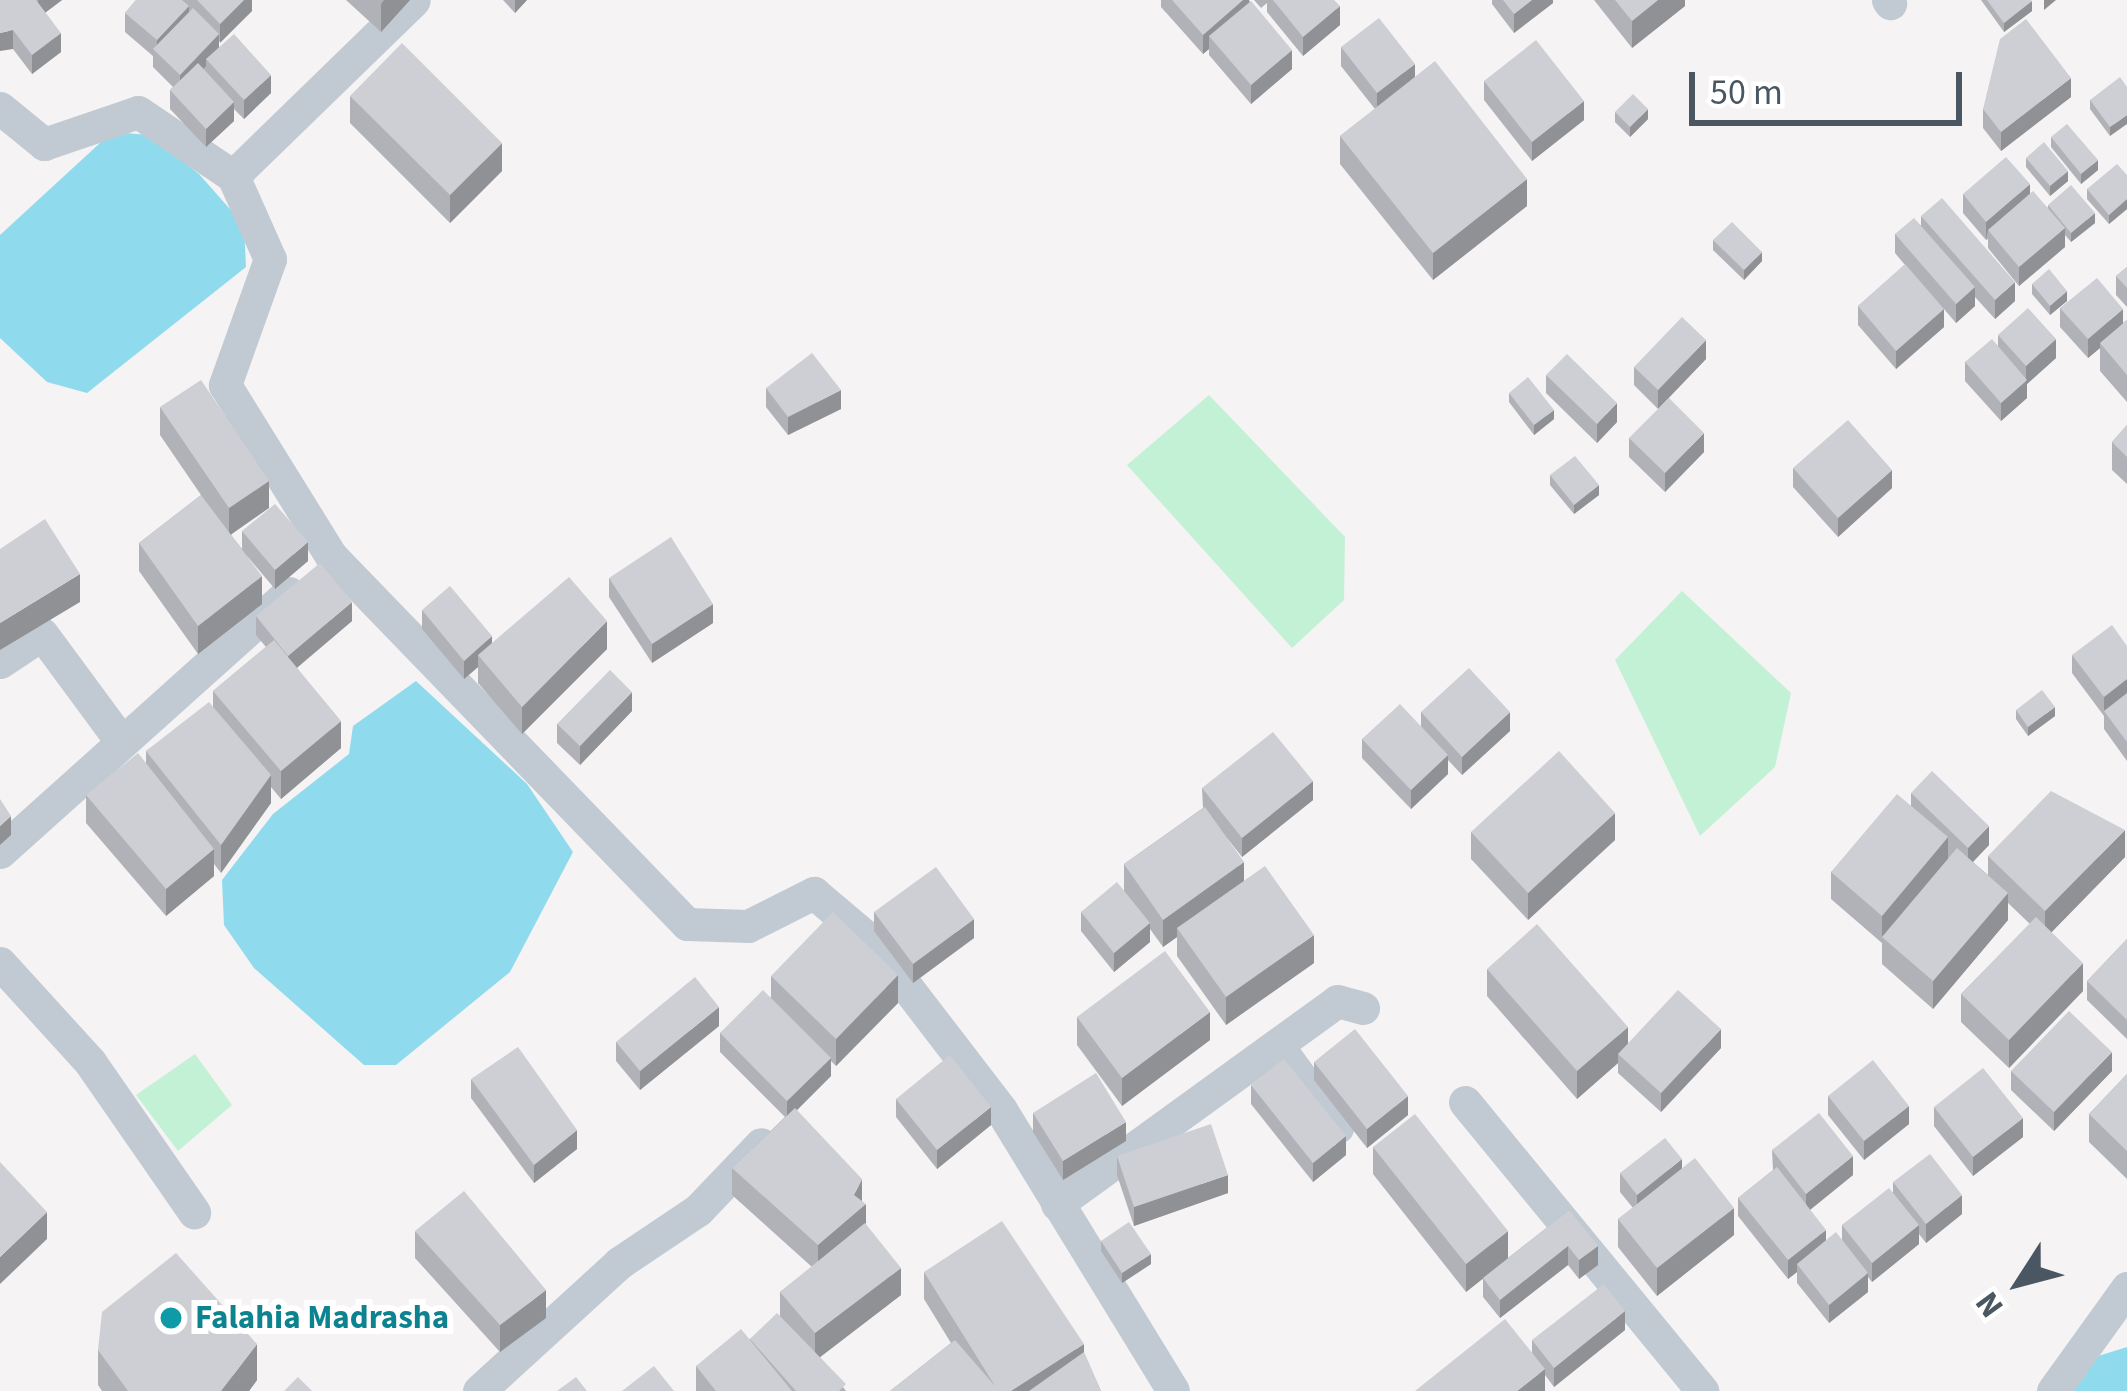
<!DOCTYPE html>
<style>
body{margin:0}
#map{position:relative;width:2127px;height:1391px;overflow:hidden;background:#f5f3f3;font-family:"Source Sans 3",sans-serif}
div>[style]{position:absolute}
.green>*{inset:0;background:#c3f1d5}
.water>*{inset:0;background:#90daee}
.street>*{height:33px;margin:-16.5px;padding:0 16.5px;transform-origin:16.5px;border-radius:16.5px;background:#c1cad2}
.wall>*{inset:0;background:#b0b2b7}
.shaded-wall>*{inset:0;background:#909195}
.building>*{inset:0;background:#cdcfd5}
.dots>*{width:33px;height:33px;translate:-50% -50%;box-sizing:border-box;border:6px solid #fff;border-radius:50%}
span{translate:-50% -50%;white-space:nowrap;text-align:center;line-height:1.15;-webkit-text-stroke:12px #fff;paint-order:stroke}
.culture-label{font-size:33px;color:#0d838f;font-weight:700}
.left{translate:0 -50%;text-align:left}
.north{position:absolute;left:1959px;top:1223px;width:120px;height:120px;-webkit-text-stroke:9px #fff;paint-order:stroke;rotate:234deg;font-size:33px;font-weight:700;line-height:48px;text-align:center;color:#4a5661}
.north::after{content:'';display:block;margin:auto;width:42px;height:54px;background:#4a5661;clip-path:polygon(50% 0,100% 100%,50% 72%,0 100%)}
.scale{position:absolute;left:1689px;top:72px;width:273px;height:54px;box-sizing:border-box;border:6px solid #4a5661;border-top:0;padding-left:15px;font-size:36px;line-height:42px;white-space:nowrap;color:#4a5661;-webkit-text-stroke:9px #fff;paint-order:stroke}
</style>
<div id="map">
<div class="green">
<i style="clip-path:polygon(1209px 395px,1345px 537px,1344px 600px,1292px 648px,1127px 465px)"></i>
<i style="clip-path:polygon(1682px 591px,1791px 693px,1775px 767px,1700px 836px,1615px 660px)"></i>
<i style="clip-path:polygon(195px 1054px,232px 1105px,178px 1151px,136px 1095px)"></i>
</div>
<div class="water">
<i style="clip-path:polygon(112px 132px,149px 135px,199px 174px,244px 225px,246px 267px,87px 393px,47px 382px,0 338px,0 235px)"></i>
<i style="clip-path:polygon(416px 681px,527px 784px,573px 852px,510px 972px,396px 1065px,364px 1065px,254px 968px,224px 925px,222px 880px,273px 814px,349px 754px,353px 726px)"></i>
<i style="clip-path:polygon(2127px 1347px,2127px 1391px,2065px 1391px,2095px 1357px)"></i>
</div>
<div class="street">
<i style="left:1888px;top:0;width:4px;rotate:56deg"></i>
<i style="left:0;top:108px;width:57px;rotate:39.3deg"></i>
<i style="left:44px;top:144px;width:99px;rotate:-18.8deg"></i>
<i style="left:138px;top:112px;width:115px;rotate:34deg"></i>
<i style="left:233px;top:176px;width:91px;rotate:66deg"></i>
<i style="left:270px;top:259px;width:134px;rotate:109.7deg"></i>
<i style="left:225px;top:385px;width:201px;rotate:58.2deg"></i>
<i style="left:331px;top:556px;width:512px;rotate:45.95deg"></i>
<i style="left:687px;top:924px;width:61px;rotate:1.9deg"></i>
<i style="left:748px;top:926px;width:74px;rotate:-26.6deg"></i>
<i style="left:814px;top:893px;width:77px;rotate:40.3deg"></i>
<i style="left:873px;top:943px;width:210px;rotate:52.5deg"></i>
<i style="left:1001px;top:1110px;width:329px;rotate:58.5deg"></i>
<i style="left:233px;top:176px;width:252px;rotate:-44.2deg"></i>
<i style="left:0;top:662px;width:50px;rotate:-33.7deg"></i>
<i style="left:42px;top:634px;width:133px;rotate:53.6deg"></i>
<i style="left:0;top:852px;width:388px;rotate:-41.9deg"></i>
<i style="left:0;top:963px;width:134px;rotate:47.7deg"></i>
<i style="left:90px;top:1062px;width:183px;rotate:55.3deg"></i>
<i style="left:1277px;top:1045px;width:102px;rotate:53.8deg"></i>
<i style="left:1465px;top:1102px;width:374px;rotate:50.6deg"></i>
<i style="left:1057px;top:1204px;width:346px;rotate:-35.9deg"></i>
<i style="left:1337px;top:1001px;width:27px;rotate:15deg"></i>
<i style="left:479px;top:1391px;width:190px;rotate:-42.4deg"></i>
<i style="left:619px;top:1263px;width:95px;rotate:-33.9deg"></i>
<i style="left:698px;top:1210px;width:91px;rotate:-46.3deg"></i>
<i style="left:2053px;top:1391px;width:127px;rotate:-54.3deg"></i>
</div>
<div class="wall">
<i style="clip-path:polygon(0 0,62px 0,45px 13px,61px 52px,32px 74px,13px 49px)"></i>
<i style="clip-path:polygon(136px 0,252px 0,252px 11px,219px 42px,219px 47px,271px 93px,244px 119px,234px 109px,234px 121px,206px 147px,170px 109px,170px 90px,173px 87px,153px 67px,153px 56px,125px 32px,125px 13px)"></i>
<i style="clip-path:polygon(346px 0,410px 0,381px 32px)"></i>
<i style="clip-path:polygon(503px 0,527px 0,515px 13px)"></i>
<i style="clip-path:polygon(1161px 0,1249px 0,1292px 69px,1251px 104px,1209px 55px,1209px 49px,1203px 54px,1161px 7px)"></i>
<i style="clip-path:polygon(1254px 0,1334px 0,1340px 25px,1303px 56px,1267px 12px,1267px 3px,1261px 8px)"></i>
<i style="clip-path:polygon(1492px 0,1553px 0,1553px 3px,1514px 33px,1492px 4px)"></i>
<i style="clip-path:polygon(1594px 0,1685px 0,1685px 6px,1632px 48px)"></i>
<i style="clip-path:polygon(1981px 0,2031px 0,2032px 11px,2004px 32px)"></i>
<i style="clip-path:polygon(1341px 47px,1415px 77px,1527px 206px,1433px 280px,1340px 164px,1340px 136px,1375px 109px,1341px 66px)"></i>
<i style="clip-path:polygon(1484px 81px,1584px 120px,1532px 161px,1484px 100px)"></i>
<i style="clip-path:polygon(2127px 87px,2110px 136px,2090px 109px,2090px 100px)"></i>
<i style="clip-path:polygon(350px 96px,502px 171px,450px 223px,350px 123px)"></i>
<i style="clip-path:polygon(2071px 97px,2001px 151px,1983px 128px,1983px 109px)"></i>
<i style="clip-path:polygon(1615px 112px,1648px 119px,1630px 137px,1615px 122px)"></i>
<i style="clip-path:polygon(2051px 137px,2098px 170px,2081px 184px,2051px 147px)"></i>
<i style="clip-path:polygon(2026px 158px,2068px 181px,2050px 196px,2026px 167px)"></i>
<i style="clip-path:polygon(2127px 175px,2127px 209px,2109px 224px,2087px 199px,2087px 189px)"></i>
<i style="clip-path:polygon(1963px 194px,2030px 194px,2048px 208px,2048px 205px,2095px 223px,2071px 242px,2065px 235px,2065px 247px,2019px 286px,1988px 248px,1988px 239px,1986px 240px,1963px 213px)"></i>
<i style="clip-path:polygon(1921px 216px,2015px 301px,1995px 319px,1975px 297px,1975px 306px,1956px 323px,1944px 309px,1944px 327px,1896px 369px,1858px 325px,1858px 306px,1905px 265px,1895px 253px,1895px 234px,1921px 225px)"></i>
<i style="clip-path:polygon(1713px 240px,1762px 261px,1744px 280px,1713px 250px)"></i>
<i style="clip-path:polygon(2127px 267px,2127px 307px,2116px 295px,2116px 276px)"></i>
<i style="clip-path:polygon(2032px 284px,2067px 301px,2050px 315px,2032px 294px)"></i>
<i style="clip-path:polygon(2060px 308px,2123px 323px,2127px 320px,2127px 402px,2100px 371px,2100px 348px,2088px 358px,2060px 327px)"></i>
<i style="clip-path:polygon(1998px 335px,2056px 358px,2027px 384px,2027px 398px,2001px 421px,1965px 381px,1965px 362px,1998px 346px)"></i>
<i style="clip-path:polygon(1706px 359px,1658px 409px,1634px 385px,1634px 367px)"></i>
<i style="clip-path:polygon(1546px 375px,1617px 422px,1597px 443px,1546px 393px)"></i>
<i style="clip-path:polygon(766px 388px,841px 409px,788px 435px,766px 407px)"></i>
<i style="clip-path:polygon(1509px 393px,1554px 419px,1534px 435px,1509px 402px)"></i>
<i style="clip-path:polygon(160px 407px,269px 481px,231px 535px,242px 549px,242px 531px,308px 561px,275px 589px,247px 556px,262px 604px,198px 654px,139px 571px,139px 543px,201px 495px,160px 435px)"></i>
<i style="clip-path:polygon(2127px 425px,2127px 484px,2112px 470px,2112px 442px)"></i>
<i style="clip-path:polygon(1629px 438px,1704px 452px,1665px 492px,1629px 457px)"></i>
<i style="clip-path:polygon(1793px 468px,1892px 488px,1838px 537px,1793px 487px)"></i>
<i style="clip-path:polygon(1550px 475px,1599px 495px,1574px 514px,1550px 485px)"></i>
<i style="clip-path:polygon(609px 578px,713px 623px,652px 663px,609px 597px)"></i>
<i style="clip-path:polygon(422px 610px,492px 643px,607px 649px,522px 734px,478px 683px,478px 667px,464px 679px,422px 629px)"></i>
<i style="clip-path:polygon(256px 616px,352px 621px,297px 668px,341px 748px,281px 799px,271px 787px,271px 803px,221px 873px,214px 864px,214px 876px,166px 916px,86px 823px,86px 795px,146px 763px,146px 751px,213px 708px,213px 691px,266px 647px,256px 635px)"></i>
<i style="clip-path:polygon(2127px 646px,2127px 761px,2104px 729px,2104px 716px,2072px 673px,2072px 655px)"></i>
<i style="clip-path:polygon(2016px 710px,2055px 716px,2028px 736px,2016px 719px)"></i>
<i style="clip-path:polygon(632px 711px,580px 765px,557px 743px,557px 724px)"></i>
<i style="clip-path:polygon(1421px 712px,1510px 731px,1462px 775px,1448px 760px,1448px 774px,1411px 809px,1362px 758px,1362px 739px,1421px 727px)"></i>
<i style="clip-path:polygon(1202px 788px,1313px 800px,1242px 857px,1227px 838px,1244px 881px,1314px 963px,1226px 1025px,1177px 956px,1177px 937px,1163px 947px,1150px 929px,1150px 942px,1114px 972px,1081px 931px,1081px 912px,1124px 891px,1124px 864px,1203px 808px)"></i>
<i style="clip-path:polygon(1911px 793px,1989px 845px,1973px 862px,1988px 875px,1988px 856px,2125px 857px,2051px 932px,2083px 991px,2009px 1068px,1961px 1022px,1961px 994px,2030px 924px,2008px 903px,2008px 920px,1933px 1009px,1882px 964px,1882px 943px,1831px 899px,1831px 872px,1911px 806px)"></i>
<i style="clip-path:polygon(1471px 832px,1615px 840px,1528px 920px,1471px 859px)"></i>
<i style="clip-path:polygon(874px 912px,974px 938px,913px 983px,874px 931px)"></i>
<i style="clip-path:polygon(2127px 939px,2127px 1039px,2087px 1000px,2087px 981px)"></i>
<i style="clip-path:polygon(1487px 969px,1628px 1043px,1721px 1048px,1661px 1112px,1618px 1073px,1618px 1063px,1577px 1099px,1487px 996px)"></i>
<i style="clip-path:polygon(771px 976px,898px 1003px,836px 1066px,831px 1061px,831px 1076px,797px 1110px,862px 1201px,866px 1225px,901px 1295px,820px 1357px,846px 1391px,696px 1391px,696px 1366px,750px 1339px,780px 1316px,780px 1292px,812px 1267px,732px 1195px,732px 1168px,785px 1117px,720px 1052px,720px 1033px,771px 997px)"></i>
<i style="clip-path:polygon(1077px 1017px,1210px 1040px,1122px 1106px,1077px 1045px)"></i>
<i style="clip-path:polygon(719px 1026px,640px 1090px,616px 1061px,616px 1042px)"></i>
<i style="clip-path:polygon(1314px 1062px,1408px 1115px,1367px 1148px,1314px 1080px)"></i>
<i style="clip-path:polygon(2011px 1071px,2112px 1071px,2054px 1131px,2011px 1090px)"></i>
<i style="clip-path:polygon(2127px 1074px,2127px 1179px,2089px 1142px,2089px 1114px)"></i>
<i style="clip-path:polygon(471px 1079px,577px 1149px,534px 1183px,471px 1098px)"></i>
<i style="clip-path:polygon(1251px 1085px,1346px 1155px,1313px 1182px,1251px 1104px)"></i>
<i style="clip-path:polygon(1828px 1096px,1909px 1124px,1864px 1160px,1828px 1115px)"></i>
<i style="clip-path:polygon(896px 1099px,991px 1125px,937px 1169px,896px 1117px)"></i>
<i style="clip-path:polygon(1934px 1107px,2023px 1137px,1973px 1176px,1934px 1126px)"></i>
<i style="clip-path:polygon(1033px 1113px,1126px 1141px,1063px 1180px,1033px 1132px)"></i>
<i style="clip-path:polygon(1373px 1147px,1508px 1258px,1569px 1210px,1598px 1265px,1579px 1279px,1568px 1265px,1500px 1318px,1483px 1297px,1483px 1278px,1466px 1292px,1373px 1174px)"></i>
<i style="clip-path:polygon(1772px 1150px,1853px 1175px,1810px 1210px,1826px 1241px,1842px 1240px,1842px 1225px,1893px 1192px,1893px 1182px,1962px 1214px,1926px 1243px,1919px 1234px,1919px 1244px,1872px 1282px,1868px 1277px,1868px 1292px,1829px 1323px,1797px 1283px,1797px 1272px,1788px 1279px,1738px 1216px,1738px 1198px,1773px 1170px)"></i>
<i style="clip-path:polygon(1117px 1156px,1228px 1193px,1134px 1226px,1117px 1175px)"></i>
<i style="clip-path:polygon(1682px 1169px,1734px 1235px,1657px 1296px,1618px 1247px,1618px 1219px,1633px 1208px,1620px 1192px,1620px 1173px)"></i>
<i style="clip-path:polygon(415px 1231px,546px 1318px,500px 1352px,415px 1258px)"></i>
<i style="clip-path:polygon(1101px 1241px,1151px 1264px,1122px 1283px,1101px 1251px)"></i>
<i style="clip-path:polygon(924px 1272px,1084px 1353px,1101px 1391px,890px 1391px,951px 1343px,924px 1299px)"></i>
<i style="clip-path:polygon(1625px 1330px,1554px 1387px,1545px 1375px,1545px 1391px,1532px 1353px,1532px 1340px)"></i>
<i style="clip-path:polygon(98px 1350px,257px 1380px,249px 1391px,102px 1391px,98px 1385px)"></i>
</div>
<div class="shaded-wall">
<i style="clip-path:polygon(38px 0,62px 0,38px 18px)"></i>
<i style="clip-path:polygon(244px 0,252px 0,252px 11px,220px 43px,220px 24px)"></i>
<i style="clip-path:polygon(384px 0,410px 0,381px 32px,381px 4px)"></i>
<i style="clip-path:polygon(515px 0,527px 0,515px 13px)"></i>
<i style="clip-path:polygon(1243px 0,1249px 0,1249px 14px,1209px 36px,1209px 49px,1203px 54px,1203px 35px)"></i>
<i style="clip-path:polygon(1532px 0,1553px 0,1553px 3px,1514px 33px,1514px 14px)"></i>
<i style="clip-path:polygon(1658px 0,1685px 0,1685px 6px,1632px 48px,1632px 21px)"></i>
<i style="clip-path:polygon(2044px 0,2056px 0,2044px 10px)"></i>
<i style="clip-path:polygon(2032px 1px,2032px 11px,2004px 32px,2004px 23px)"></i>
<i style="clip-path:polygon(189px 6px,189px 25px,157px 52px,157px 40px)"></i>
<i style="clip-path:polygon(1340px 6px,1340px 25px,1303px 56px,1303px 37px)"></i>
<i style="clip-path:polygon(13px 30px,13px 49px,0 51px,0 33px)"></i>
<i style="clip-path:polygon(61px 33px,61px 52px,32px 74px,32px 55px)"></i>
<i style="clip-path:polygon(219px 34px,219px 52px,206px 59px,206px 66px,180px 93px,180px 75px)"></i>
<i style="clip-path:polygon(1292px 50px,1292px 69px,1251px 104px,1251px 85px)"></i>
<i style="clip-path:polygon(1415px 64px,1415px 82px,1377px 112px,1377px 93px)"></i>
<i style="clip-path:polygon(271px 75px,271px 93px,244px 119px,244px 100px)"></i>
<i style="clip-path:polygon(2071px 78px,2071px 97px,2001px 151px,2001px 132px)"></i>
<i style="clip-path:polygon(1584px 101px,1584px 120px,1532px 161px,1532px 142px)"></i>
<i style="clip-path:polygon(234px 102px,234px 121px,206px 147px,206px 129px)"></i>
<i style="clip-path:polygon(1648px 109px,1648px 119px,1630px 137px,1630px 127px)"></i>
<i style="clip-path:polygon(2127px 115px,2127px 124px,2110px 136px,2110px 127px)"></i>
<i style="clip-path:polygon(502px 143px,502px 171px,450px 223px,450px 195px)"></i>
<i style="clip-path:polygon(2098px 160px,2098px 170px,2081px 184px,2081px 174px)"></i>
<i style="clip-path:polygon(2068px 171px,2068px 181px,2050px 196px,2050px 186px)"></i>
<i style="clip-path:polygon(1527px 179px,1527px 206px,1433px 280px,1433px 253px)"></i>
<i style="clip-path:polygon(2030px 184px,2030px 203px,1988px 230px,1986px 240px,1986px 222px)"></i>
<i style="clip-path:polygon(2127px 199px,2127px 209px,2109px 224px,2109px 215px)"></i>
<i style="clip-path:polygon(2095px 213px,2095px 223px,2071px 242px,2071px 233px)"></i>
<i style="clip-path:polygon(2065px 228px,2065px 247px,2019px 286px,2019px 267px)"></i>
<i style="clip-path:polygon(1762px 252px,1762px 261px,1744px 280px,1744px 270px)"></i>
<i style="clip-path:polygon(2015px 282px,2015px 301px,1995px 319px,1995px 300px)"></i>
<i style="clip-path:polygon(1975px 287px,1975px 306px,1956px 323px,1956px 304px)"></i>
<i style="clip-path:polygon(2067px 291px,2067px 301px,2050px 315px,2050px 306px)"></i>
<i style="clip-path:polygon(1944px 309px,1944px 327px,1896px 369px,1896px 351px)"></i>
<i style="clip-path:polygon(2123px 309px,2123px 328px,2100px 343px,2100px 348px,2088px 358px,2088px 339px)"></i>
<i style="clip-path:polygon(2056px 339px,2056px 358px,2027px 384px,2027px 398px,2001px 421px,2001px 403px,2026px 381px,2026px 366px)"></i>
<i style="clip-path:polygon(1706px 340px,1706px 359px,1658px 409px,1658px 390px)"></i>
<i style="clip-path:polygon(841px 390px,841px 409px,788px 435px,788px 417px)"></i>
<i style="clip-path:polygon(1617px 403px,1617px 422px,1597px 443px,1597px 424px)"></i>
<i style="clip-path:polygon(1554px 410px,1554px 419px,1534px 435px,1534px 425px)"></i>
<i style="clip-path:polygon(1704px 433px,1704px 452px,1665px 492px,1665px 473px)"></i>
<i style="clip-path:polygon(1892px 470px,1892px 488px,1838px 537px,1838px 518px)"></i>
<i style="clip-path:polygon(269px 481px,269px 508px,229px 536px,229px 508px)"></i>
<i style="clip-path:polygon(1599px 485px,1599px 495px,1574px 514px,1574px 505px)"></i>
<i style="clip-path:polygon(308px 542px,308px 561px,275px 589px,275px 570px)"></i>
<i style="clip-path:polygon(80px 574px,80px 602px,0 650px,0 623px)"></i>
<i style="clip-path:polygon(262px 576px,262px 604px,198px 654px,198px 626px)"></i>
<i style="clip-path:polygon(352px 602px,352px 621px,288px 675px,288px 656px)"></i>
<i style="clip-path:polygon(713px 604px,713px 623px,652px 663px,652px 644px)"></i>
<i style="clip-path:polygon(607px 621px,607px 649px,522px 734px,522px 707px)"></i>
<i style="clip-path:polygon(492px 636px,492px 655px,478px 655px,478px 667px,464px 679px,464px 661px)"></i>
<i style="clip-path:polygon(2127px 679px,2127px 698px,2104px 711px,2104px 716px,2104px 697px)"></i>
<i style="clip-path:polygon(632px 692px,632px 711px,580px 765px,580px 746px)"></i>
<i style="clip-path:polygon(2055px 707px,2055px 716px,2028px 736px,2028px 727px)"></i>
<i style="clip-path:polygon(1510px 712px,1510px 731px,1462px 775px,1462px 757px)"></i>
<i style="clip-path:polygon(341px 721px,341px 748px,281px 799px,281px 771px)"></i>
<i style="clip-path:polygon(1448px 755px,1448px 774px,1411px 809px,1411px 790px)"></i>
<i style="clip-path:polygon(271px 775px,271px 803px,221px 873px,221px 845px)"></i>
<i style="clip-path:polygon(1313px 781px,1313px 800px,1242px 857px,1242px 838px)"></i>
<i style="clip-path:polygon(1615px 813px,1615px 840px,1528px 920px,1528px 893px)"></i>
<i style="clip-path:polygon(11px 816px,11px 835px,0 845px,0 826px)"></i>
<i style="clip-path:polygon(1989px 826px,1989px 845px,1968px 867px,1968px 848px)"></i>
<i style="clip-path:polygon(2125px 830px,2125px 857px,2045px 939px,2045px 911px)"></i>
<i style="clip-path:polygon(1948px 837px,1948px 865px,1882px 937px,1882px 916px)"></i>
<i style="clip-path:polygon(214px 849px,214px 876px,166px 916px,166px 889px)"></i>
<i style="clip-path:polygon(1244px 862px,1244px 890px,1177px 928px,1177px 937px,1163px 947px,1163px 920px)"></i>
<i style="clip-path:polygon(2008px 893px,2008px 920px,1933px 1009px,1933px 981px)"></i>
<i style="clip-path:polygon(974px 919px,974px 938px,913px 983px,913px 964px)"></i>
<i style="clip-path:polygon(1150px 923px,1150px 942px,1114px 972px,1114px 953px)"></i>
<i style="clip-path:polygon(1314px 935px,1314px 963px,1226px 1025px,1226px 997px)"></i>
<i style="clip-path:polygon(2083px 963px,2083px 991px,2009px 1068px,2009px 1040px)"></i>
<i style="clip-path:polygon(898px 975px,898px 1003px,836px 1066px,836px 1039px)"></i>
<i style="clip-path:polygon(719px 1007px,719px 1026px,640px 1090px,640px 1071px)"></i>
<i style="clip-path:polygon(1210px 1012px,1210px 1040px,1122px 1106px,1122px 1078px)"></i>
<i style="clip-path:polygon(1628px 1027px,1628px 1054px,1618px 1054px,1618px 1063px,1577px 1099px,1577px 1071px)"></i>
<i style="clip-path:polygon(1721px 1029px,1721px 1048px,1661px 1112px,1661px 1093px)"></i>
<i style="clip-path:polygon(2112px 1052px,2112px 1071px,2054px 1131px,2054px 1112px)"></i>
<i style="clip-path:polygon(831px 1058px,831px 1076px,787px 1120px,787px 1101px)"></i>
<i style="clip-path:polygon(1408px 1096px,1408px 1115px,1367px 1148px,1367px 1129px)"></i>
<i style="clip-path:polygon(1909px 1106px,1909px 1124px,1864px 1160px,1864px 1141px)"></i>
<i style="clip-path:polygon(991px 1107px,991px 1125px,937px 1169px,937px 1150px)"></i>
<i style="clip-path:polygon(2023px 1118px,2023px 1137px,1973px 1176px,1973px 1157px)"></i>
<i style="clip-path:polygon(1126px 1122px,1126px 1141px,1063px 1180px,1063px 1161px)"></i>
<i style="clip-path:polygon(577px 1130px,577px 1149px,534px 1183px,534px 1165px)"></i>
<i style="clip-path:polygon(1346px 1136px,1346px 1155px,1313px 1182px,1313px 1163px)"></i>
<i style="clip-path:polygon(1853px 1156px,1853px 1175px,1806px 1213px,1806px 1194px)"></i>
<i style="clip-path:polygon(1682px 1159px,1682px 1178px,1637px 1214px,1637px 1195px)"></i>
<i style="clip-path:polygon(1228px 1175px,1228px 1193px,1134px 1226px,1134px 1207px)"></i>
<i style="clip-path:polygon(862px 1179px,862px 1207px,866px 1204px,866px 1232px,818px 1273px,818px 1245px,854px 1195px)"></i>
<i style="clip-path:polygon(1962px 1195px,1962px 1214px,1926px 1243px,1926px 1224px)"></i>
<i style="clip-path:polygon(1734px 1208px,1734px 1235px,1657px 1296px,1657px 1268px)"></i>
<i style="clip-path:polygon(47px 1212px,47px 1239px,0 1284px,0 1257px)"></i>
<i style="clip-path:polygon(1919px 1225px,1919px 1244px,1872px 1282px,1872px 1263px)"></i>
<i style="clip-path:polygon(1826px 1230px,1826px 1248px,1797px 1264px,1797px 1272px,1788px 1279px,1788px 1260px)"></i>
<i style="clip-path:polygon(1508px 1231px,1508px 1259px,1466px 1292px,1466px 1264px)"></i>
<i style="clip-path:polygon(1568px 1246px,1568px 1265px,1500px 1318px,1500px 1300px)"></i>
<i style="clip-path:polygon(1598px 1246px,1598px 1265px,1579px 1279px,1579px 1260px)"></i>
<i style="clip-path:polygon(1151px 1254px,1151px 1264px,1122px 1283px,1122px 1273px)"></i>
<i style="clip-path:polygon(901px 1268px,901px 1295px,815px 1361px,815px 1333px)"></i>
<i style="clip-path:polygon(1868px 1273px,1868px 1292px,1829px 1323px,1829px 1305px)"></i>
<i style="clip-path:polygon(546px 1290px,546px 1318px,500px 1352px,500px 1325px)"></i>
<i style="clip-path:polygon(1625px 1311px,1625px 1330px,1554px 1387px,1554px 1368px)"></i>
<i style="clip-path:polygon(257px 1344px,257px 1380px,249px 1391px,221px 1391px)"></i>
<i style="clip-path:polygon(1084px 1344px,1084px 1372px,1054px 1391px,1011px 1391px)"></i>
<i style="clip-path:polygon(1545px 1369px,1545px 1391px,1517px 1391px)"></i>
</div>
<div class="building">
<i style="clip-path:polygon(0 0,36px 0,61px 33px,32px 55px,13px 30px,0 33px)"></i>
<i style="clip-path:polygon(136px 0,182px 0,189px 6px,157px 40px,125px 13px)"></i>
<i style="clip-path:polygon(197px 0,244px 0,220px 24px)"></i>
<i style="clip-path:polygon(1172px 0,1243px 0,1203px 35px)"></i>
<i style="clip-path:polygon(1273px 0,1334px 0,1340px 6px,1303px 37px)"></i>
<i style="clip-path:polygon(1503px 0,1532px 0,1514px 14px)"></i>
<i style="clip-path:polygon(1615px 0,1658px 0,1632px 21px)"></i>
<i style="clip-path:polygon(1987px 0,2031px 0,2032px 1px,2004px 23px)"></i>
<i style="clip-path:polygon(1251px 1px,1292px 50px,1251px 85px,1209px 36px)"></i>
<i style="clip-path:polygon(193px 8px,219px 34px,180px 75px,153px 49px)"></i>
<i style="clip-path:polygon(1379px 18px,1415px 64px,1377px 93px,1341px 47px)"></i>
<i style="clip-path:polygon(2026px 19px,2071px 78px,2001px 132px,1983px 109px,2000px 39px)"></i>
<i style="clip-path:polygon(234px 34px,271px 75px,244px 100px,206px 59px)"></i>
<i style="clip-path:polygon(1536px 40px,1584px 101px,1532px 142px,1484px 81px)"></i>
<i style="clip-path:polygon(402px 43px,502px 143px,450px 195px,350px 96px)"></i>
<i style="clip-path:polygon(1435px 61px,1527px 179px,1433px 253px,1340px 136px)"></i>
<i style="clip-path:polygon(198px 63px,234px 102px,206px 129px,170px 90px)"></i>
<i style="clip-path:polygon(2120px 77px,2127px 87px,2127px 115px,2110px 127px,2090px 100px)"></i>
<i style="clip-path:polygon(1633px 94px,1648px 109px,1630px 127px,1615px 112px)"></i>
<i style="clip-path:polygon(2067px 124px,2098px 160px,2081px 174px,2051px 137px)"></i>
<i style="clip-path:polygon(2044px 142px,2068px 171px,2050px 186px,2026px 158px)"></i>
<i style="clip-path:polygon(2006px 157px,2030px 184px,1986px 222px,1963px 194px)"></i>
<i style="clip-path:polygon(2117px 164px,2127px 175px,2127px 199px,2109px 215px,2087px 189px)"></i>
<i style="clip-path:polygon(2071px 185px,2095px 213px,2071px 233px,2048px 205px)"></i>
<i style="clip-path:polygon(2033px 191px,2065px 228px,2019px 267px,1988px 230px)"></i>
<i style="clip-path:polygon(1942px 198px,2015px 282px,1995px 300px,1921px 216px)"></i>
<i style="clip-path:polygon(1914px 218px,1975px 287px,1956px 304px,1895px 234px)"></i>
<i style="clip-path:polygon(1732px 222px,1762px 252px,1744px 270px,1713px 240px)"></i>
<i style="clip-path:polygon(1905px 264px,1944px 309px,1896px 351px,1858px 306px)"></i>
<i style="clip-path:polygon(2127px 267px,2127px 288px,2116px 276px)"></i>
<i style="clip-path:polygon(2049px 269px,2067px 291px,2050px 306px,2032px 284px)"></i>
<i style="clip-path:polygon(2097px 278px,2123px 309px,2088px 339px,2060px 308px)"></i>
<i style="clip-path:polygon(2028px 308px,2056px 339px,2026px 366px,1998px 335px)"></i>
<i style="clip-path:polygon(1682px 317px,1706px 340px,1658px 390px,1634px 367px)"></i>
<i style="clip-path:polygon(2127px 320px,2127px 375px,2100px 343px)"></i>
<i style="clip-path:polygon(1992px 339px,2027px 380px,2001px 403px,1965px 362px)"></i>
<i style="clip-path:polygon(812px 353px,841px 390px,788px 417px,766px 388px)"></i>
<i style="clip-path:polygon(1567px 354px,1617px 403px,1597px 424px,1546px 375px)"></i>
<i style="clip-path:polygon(1528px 377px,1554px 410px,1534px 425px,1509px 393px)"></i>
<i style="clip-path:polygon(201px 380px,269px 481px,229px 508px,160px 407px)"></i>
<i style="clip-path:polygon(1669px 398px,1704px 433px,1665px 473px,1629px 438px)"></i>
<i style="clip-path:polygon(1848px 420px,1892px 470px,1838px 518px,1793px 468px)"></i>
<i style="clip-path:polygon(2127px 425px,2127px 457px,2112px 442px)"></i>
<i style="clip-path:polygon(1575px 456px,1599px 485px,1574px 505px,1550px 475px)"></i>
<i style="clip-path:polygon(201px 495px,262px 576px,198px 626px,139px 543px)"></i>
<i style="clip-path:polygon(275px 504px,308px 542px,275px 570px,242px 531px)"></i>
<i style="clip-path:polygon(45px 519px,80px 574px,0 623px,0 549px)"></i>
<i style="clip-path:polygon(671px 537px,713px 604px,652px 644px,609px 578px)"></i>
<i style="clip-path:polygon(320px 563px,352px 602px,288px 656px,256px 616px)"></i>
<i style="clip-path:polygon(569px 577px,607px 621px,522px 707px,478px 655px)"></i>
<i style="clip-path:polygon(450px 586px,492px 636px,464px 661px,422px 610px)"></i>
<i style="clip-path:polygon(2112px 625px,2127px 646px,2127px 679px,2104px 697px,2072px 655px)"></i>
<i style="clip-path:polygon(274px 640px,341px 721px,281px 771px,213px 691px)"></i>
<i style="clip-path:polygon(1469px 668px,1510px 712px,1462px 757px,1421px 712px)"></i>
<i style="clip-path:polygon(610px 670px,632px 692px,580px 746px,557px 724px)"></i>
<i style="clip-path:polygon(2042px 690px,2055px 707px,2028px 727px,2016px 710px)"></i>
<i style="clip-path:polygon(2127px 693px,2127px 742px,2104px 711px)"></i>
<i style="clip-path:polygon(209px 702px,271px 775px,221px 845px,146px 751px)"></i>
<i style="clip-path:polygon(1400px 704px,1448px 755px,1411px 790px,1362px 739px)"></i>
<i style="clip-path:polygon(1273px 732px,1313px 781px,1242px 838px,1202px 788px)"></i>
<i style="clip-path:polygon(1559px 751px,1615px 813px,1528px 893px,1471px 832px)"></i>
<i style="clip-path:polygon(138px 753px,214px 849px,166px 889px,86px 795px)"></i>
<i style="clip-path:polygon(1932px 771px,1989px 826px,1968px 848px,1911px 793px)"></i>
<i style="clip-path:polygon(2051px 791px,2125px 830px,2045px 911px,1988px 856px)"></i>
<i style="clip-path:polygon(1897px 794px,1948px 837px,1882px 916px,1831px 872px)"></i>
<i style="clip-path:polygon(0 799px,11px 816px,0 826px)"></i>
<i style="clip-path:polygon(1205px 807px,1244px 862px,1163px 920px,1124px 864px)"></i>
<i style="clip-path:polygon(1957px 848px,2008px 893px,1933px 981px,1882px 937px)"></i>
<i style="clip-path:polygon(1265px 866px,1314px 935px,1226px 997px,1177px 928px)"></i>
<i style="clip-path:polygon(936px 867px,974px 919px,913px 964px,874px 912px)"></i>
<i style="clip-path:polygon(1117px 882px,1150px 923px,1114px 953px,1081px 912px)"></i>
<i style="clip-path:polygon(833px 912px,898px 975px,836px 1039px,771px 976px)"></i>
<i style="clip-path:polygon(2036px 917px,2083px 963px,2009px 1040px,1961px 994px)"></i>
<i style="clip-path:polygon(1537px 924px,1628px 1027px,1577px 1071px,1487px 969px)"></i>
<i style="clip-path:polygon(2127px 939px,2127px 1020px,2087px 981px)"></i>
<i style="clip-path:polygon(1165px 951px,1210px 1012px,1122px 1078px,1077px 1017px)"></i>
<i style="clip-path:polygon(695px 977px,719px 1007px,640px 1071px,616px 1042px)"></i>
<i style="clip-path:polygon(763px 990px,831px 1058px,787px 1101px,720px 1033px)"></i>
<i style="clip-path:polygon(1678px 990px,1721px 1029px,1661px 1093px,1618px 1054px)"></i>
<i style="clip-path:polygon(2069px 1011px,2112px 1052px,2054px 1112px,2011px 1071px)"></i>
<i style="clip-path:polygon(1355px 1029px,1408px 1096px,1367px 1129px,1314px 1062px)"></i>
<i style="clip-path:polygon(518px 1047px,577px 1130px,534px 1165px,471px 1079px)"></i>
<i style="clip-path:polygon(950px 1055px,991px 1107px,937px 1150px,896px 1099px)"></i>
<i style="clip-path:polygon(1284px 1059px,1346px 1136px,1313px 1163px,1251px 1085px)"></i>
<i style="clip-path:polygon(1873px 1060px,1909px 1106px,1864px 1141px,1828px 1096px)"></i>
<i style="clip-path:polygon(1983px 1068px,2023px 1118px,1973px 1157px,1934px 1107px)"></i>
<i style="clip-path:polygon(1096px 1073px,1126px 1122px,1063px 1161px,1033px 1113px)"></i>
<i style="clip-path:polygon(2127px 1074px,2127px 1151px,2089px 1114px)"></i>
<i style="clip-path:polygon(795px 1108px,862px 1179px,854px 1195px,866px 1204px,818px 1245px,732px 1168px)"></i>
<i style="clip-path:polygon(1819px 1113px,1853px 1156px,1806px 1194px,1772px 1150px)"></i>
<i style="clip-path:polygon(1415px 1114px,1508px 1231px,1466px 1264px,1373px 1147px)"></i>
<i style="clip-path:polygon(1211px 1124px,1228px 1175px,1134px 1207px,1117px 1156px)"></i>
<i style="clip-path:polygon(1665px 1138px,1682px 1159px,1637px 1195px,1620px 1173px)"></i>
<i style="clip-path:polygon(1930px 1154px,1962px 1195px,1926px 1224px,1893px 1182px)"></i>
<i style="clip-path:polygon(1695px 1158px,1734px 1208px,1657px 1268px,1618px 1219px)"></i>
<i style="clip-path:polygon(0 1162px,47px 1212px,0 1257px)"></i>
<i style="clip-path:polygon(1777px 1167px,1826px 1230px,1788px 1260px,1738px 1198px)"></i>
<i style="clip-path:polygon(1889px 1188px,1919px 1225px,1872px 1263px,1842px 1225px)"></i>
<i style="clip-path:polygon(464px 1191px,546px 1290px,500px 1325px,415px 1231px)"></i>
<i style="clip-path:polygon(1569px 1210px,1598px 1246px,1579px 1260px,1568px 1246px,1500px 1300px,1483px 1278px)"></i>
<i style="clip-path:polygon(1002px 1221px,1084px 1344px,1011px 1391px,890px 1391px,955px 1340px,995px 1386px,924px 1272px)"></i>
<i style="clip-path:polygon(1129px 1222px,1151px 1254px,1122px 1273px,1101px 1241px)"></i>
<i style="clip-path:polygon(865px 1223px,901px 1268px,815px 1333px,780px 1292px)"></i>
<i style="clip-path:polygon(1836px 1232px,1868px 1273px,1829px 1305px,1797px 1264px)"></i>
<i style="clip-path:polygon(176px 1253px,257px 1344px,221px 1391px,128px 1391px,98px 1350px,102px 1312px)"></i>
<i style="clip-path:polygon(1604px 1284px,1625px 1311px,1554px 1368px,1532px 1340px)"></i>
<i style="clip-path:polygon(777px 1313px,846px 1384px,839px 1391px,796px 1391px,750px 1339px)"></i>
<i style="clip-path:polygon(1505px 1319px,1545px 1369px,1517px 1391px,1415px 1391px)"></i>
<i style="clip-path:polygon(741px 1329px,792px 1391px,716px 1391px,696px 1366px)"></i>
<i style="clip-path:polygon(1084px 1352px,1101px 1391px,1029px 1391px)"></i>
<i style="clip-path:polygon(654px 1366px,674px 1391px,622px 1391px)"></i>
<i style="clip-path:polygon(298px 1377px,312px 1391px,284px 1391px)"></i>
<i style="clip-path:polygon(576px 1377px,587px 1391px,557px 1391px)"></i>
</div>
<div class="dots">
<i style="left:171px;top:1318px;background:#0f9aa8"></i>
</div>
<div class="culture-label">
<span class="left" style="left:195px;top:1318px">Falahia Madrasha</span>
</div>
<div class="north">N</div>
<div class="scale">50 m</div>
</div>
